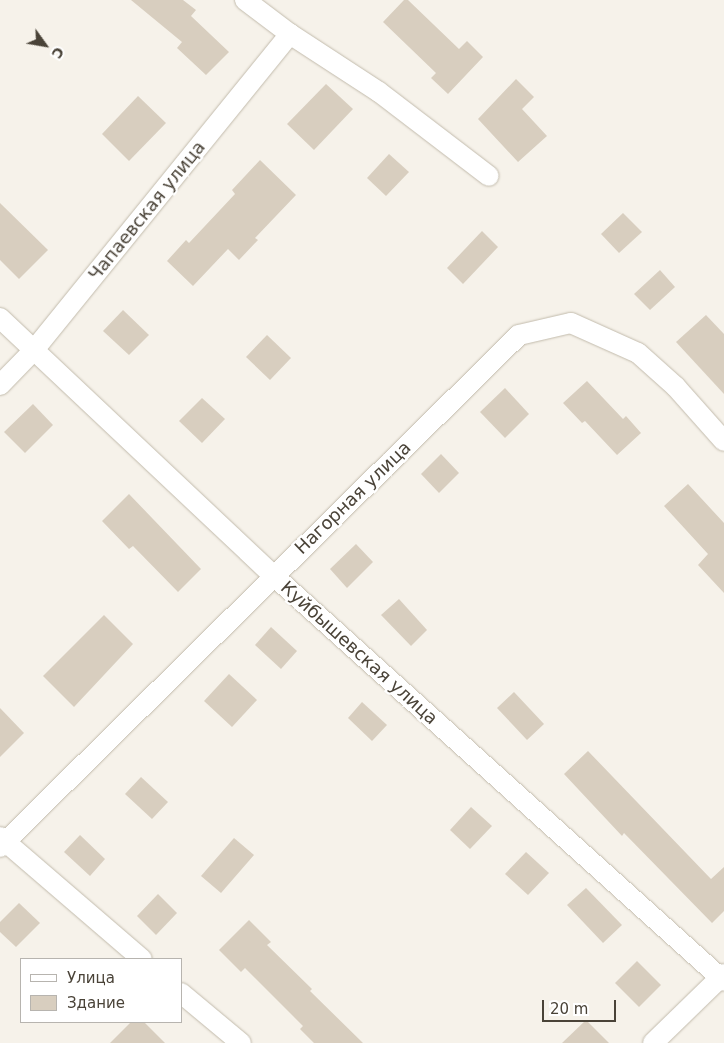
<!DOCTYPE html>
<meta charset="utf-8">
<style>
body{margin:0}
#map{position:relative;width:724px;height:1043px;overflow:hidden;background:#f6f2ea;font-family:"DejaVu Sans",sans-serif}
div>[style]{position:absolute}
.building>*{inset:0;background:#d8cebf}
.roads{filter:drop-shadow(0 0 1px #c2bbac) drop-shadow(0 0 1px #c2bbac)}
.street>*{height:20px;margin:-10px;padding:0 10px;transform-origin:10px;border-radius:10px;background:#fff}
span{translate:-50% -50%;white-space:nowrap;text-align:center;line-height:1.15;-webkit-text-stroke:4.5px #fff;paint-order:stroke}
.street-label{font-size:18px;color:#4a4338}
.legend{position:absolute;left:20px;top:958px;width:162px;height:65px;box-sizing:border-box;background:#fff;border:1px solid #b7b4af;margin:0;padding:6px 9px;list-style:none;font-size:15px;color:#4a4338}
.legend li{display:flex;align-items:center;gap:10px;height:25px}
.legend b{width:25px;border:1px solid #b7b4af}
.north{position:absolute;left:20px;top:20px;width:50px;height:50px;-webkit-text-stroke:4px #fff;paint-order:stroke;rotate:122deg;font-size:14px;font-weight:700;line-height:20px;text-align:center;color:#4a4338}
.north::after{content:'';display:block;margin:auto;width:18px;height:22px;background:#4a4338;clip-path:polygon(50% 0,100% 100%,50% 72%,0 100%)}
.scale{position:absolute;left:542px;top:1000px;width:74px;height:22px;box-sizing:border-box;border:2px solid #4a4338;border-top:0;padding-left:6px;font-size:15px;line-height:18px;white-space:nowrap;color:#4a4338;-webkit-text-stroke:4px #fff;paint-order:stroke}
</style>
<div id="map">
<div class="building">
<i style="clip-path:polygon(131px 0,183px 0,196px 10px,191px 16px,229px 52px,206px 75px,177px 48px,182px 42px)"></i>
<i style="clip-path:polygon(404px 0,408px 0,459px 49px,467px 41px,483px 57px,448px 94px,431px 78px,436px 73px,383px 22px)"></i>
<i style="clip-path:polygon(516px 79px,534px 97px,522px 109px,547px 136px,518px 162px,478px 119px)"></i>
<i style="clip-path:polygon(326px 84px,353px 109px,314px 150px,287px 124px)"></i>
<i style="clip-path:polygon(138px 96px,166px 123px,129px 161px,102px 134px)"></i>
<i style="clip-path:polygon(389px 154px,409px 172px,386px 196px,367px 178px)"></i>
<i style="clip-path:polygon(260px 160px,296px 195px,255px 238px,258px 240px,239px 260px,228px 249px,193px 286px,167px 261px,186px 240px,189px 243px,235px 194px,232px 190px)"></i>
<i style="clip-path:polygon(0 203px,48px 250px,19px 279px,0 260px)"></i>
<i style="clip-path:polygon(623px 213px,642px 232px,619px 253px,601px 234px)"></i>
<i style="clip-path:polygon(482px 231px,498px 247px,463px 284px,447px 268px)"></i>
<i style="clip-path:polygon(660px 270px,675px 287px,650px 310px,634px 294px)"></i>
<i style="clip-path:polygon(123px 310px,149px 335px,129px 355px,103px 331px)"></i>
<i style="clip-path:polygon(706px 315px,724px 334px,724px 394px,676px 342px)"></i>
<i style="clip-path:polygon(267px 335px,291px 358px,270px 380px,246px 357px)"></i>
<i style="clip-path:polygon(587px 381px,623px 419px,626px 416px,641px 433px,617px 455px,585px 421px,582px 423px,563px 403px)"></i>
<i style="clip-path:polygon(505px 388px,529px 414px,505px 438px,480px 412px)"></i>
<i style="clip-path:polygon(202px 398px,225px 419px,202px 443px,179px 421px)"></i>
<i style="clip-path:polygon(33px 404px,53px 425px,25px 453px,4px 432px)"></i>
<i style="clip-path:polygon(441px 454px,459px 473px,439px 493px,421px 474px)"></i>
<i style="clip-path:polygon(688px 484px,724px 523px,724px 593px,698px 565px,708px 554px,664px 506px)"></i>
<i style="clip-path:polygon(129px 494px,201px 569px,178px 592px,133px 546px,129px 549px,102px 521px)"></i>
<i style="clip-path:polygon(356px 544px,373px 562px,347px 588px,330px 569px)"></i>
<i style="clip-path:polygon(399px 599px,427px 630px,411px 646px,381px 615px)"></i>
<i style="clip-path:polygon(104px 615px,133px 644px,74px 707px,43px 676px)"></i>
<i style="clip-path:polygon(271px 627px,297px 651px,281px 669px,255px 645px)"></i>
<i style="clip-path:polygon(229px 674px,257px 700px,232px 727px,204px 701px)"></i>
<i style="clip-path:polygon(514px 692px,544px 724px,527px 740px,497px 708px)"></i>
<i style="clip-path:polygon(362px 702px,387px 725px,372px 741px,348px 718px)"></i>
<i style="clip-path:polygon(0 708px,24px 733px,0 757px)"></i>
<i style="clip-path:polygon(588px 751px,711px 879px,724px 867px,724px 911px,712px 923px,624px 833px,622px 836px,564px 774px)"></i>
<i style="clip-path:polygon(141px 777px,168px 802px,152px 819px,125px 794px)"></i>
<i style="clip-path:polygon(471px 807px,492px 826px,470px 849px,450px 830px)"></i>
<i style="clip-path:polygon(80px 835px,105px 859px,90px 876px,64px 852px)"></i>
<i style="clip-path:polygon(234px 838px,254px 855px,221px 893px,201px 876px)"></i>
<i style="clip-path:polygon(526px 852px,549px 873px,528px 895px,505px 874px)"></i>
<i style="clip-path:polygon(586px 888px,622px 925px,603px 943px,567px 905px)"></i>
<i style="clip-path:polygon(158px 894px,177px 913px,156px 935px,137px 916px)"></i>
<i style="clip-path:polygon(19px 903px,40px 923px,16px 947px,0 932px,0 922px)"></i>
<i style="clip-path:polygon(249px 920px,271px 942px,267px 945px,312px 989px,310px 991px,363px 1043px,314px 1043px,300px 1029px,303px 1026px,245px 968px,241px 972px,219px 950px)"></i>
<i style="clip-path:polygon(637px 961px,661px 985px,639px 1007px,615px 983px)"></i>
<i style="clip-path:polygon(586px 1020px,609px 1043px,562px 1043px)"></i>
<i style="clip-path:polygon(131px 1022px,144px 1022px,165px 1043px,110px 1043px)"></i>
</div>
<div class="roads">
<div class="street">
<i style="left:245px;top:0;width:56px;rotate:37.1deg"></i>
<i style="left:290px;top:34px;width:106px;rotate:33.1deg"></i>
<i style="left:379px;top:92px;width:138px;rotate:37.4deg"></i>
<i style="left:0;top:318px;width:376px;rotate:43.3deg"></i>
<i style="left:274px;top:576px;width:605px;rotate:41.99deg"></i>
<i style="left:0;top:385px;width:49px;rotate:-45.8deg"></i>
<i style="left:34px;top:350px;width:407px;rotate:-51deg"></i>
<i style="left:0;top:837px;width:187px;rotate:40.7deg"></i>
<i style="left:0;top:847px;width:729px;rotate:-44.61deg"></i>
<i style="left:519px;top:335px;width:53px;rotate:-13deg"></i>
<i style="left:571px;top:323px;width:73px;rotate:24.1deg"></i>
<i style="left:638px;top:353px;width:51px;rotate:41.8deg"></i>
<i style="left:676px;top:387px;width:72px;rotate:48.4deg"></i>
<i style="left:181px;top:993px;width:78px;rotate:39.8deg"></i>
<i style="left:653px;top:1043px;width:99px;rotate:-44.2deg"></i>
</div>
</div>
<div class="street-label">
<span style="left:147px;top:211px;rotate:-51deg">Чапаевская улица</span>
<span style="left:353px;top:498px;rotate:-44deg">Нагорная улица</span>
<span style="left:359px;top:653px;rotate:42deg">Куйбышевская улица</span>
</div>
<ul class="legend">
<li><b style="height:6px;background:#fff"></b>Улица</li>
<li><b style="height:14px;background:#d8cebf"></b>Здание</li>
</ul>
<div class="north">С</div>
<div class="scale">20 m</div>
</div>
